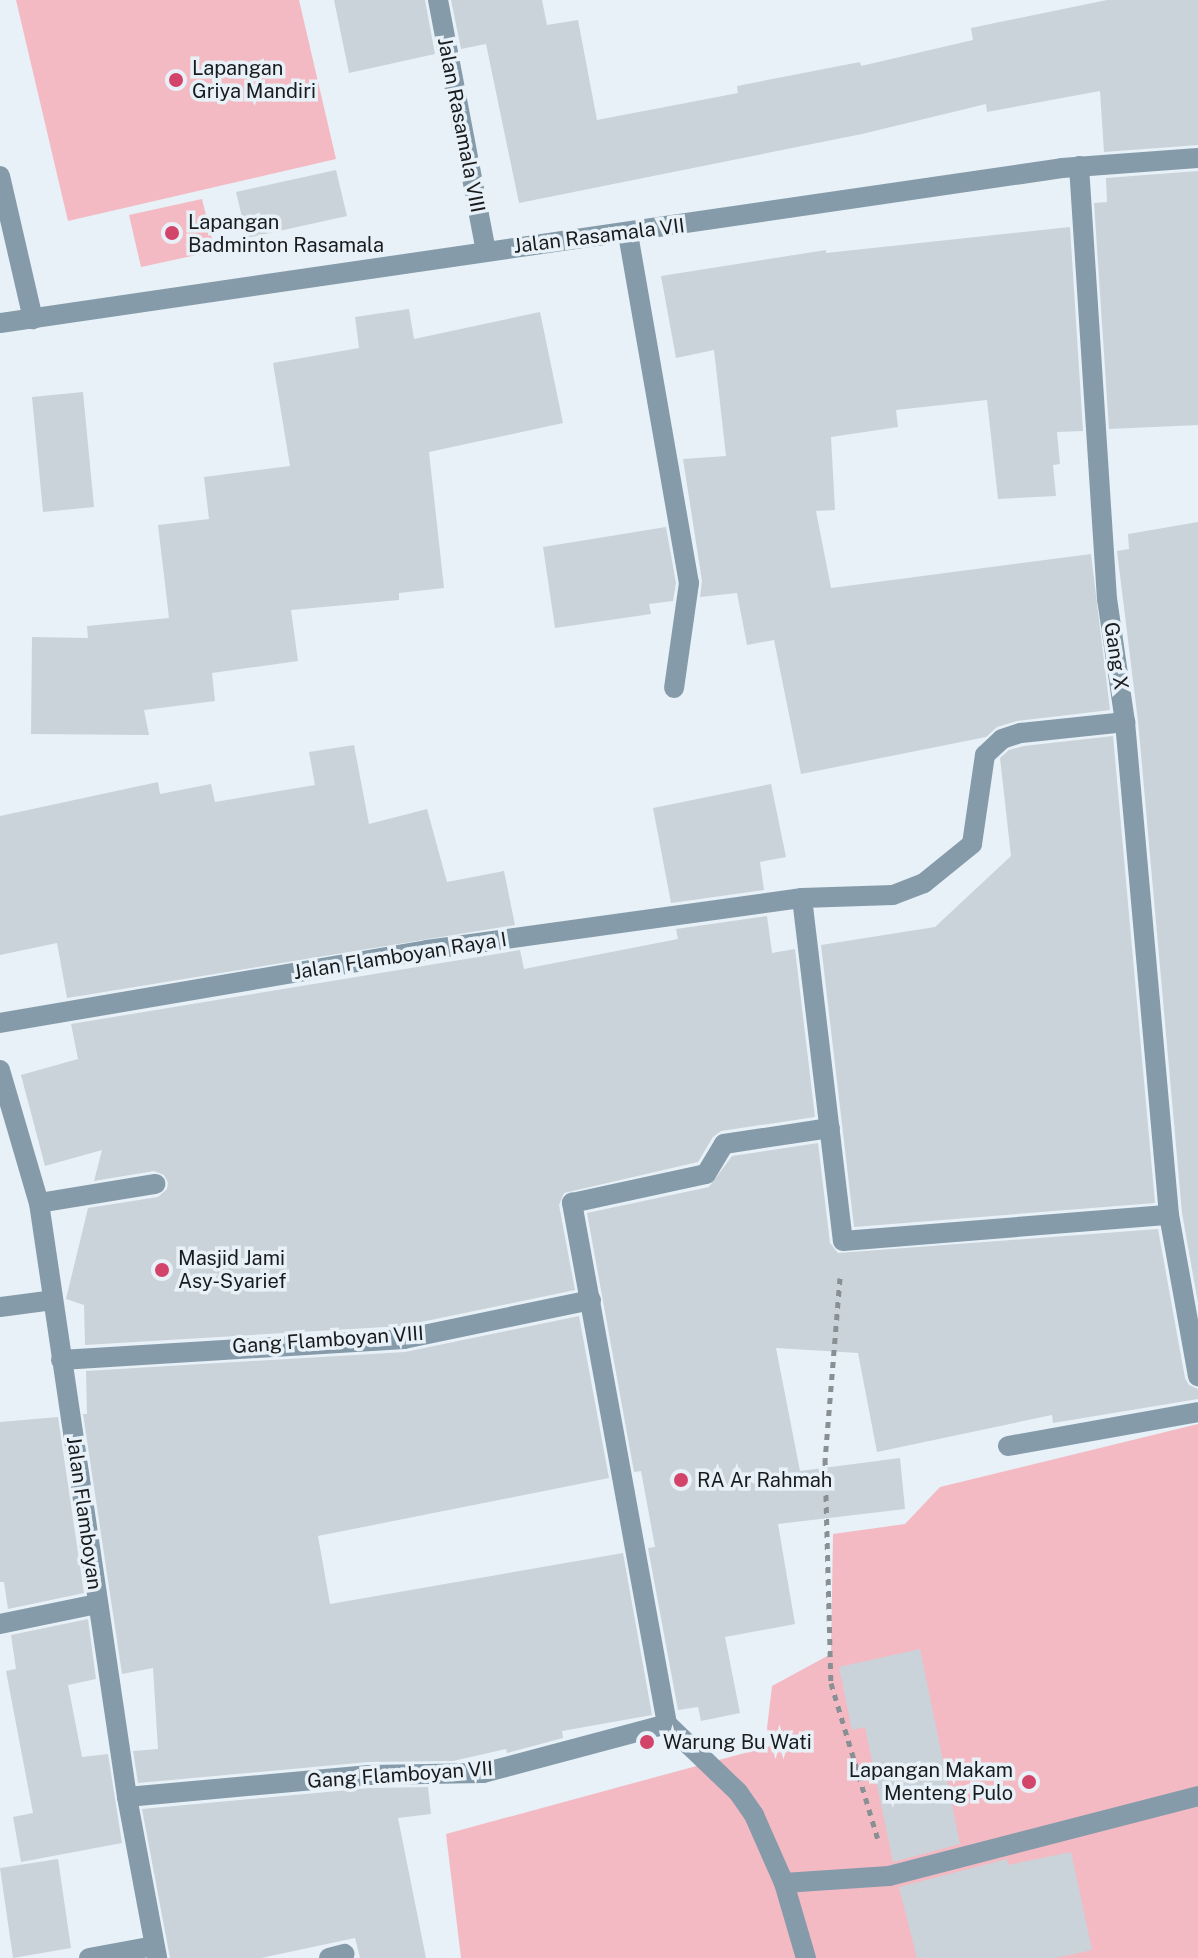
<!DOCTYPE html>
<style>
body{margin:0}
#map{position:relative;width:1198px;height:1958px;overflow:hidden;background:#e7f1f7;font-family:"Public Sans",sans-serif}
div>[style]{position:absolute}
.green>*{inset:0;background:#f4bac3}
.building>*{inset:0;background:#cad3d9}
.path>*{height:5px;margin-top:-2.5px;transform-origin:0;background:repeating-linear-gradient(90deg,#899094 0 6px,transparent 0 12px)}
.minor>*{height:20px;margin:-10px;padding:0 10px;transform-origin:10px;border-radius:10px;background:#859baa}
.dots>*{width:22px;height:22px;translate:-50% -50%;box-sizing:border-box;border:4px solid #e7f1f7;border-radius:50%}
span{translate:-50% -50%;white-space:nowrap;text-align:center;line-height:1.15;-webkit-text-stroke:7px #e7f1f7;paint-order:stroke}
.poi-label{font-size:20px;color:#191c1e}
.left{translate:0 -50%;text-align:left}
.right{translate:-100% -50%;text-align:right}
.street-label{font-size:20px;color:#191c1e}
</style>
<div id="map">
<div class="green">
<i style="clip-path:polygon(16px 0,299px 0,336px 159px,68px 221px)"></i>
<i style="clip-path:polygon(202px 199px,215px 251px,141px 267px,129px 215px)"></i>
<i style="clip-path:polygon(1198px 1424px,1198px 1958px,461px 1958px,446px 1834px,770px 1746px,767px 1728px,772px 1686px,831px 1654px,833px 1534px,905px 1524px,940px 1487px)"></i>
</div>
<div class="building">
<i style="clip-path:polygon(334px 0,425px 0,435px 54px,349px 73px)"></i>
<i style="clip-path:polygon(451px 0,542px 0,547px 25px,578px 20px,597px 120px,738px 93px,737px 86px,860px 62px,861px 66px,973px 40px,971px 28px,1107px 0,1198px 0,1198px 145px,1104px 152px,1100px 91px,987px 112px,986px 104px,862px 134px,519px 203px,486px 44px,461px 49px)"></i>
<i style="clip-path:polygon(336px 170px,347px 216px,247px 238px,236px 192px)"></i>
<i style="clip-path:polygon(1198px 171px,1198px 425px,1109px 429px,1094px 203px,1107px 202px,1106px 178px)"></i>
<i style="clip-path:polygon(1070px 227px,1083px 431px,1057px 432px,1060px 464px,1053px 465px,1056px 496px,998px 499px,987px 400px,896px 410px,898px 427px,831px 437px,835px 510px,816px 511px,831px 588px,1091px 554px,1110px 710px,1017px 721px,997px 727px,986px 737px,801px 774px,774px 640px,747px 645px,737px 593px,700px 597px,702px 581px,683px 459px,726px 456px,714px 350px,676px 358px,661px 276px,826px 250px,826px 253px)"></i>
<i style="clip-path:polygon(409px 309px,414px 339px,540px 312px,563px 423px,429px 452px,444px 588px,399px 593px,399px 600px,291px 610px,298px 661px,212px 673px,215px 701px,144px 710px,149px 735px,31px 734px,32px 637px,88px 638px,87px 626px,169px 618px,158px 525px,209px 519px,204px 477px,290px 466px,273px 363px,359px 348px,355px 317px)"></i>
<i style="clip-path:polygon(83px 392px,94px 507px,43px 512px,32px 397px)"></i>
<i style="clip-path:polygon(1198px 522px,1198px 1303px,1182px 1213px,1138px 721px,1117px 551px,1129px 549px,1128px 534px)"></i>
<i style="clip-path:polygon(666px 527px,676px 583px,673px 601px,649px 604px,651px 614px,555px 628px,543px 547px)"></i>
<i style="clip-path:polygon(1113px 736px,1155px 1203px,854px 1227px,821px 945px,935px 927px,1011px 856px,1000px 758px,1009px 750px,1024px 746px)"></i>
<i style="clip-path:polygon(354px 745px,369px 824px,427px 809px,447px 882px,504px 871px,515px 925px,67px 998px,57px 943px,0 955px,0 816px,158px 782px,160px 794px,211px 784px,215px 802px,315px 785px,309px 752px)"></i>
<i style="clip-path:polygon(771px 784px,786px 857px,760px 862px,764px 890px,671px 903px,653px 808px)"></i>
<i style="clip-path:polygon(767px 916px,772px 953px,795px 949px,815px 1117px,721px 1131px,713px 1137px,698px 1162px,564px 1193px,559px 1205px,575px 1290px,402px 1326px,85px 1345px,84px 1305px,66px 1299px,88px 1208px,158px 1197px,167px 1189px,168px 1183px,164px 1175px,154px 1171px,94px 1181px,102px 1150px,45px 1166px,21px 1075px,78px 1059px,71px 1024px,520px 950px,524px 969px,678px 939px,676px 929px)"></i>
<i style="clip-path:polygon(818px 1143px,830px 1243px,838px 1253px,1158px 1229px,1185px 1378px,1189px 1385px,1198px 1389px,1198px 1399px,1053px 1423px,1052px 1415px,877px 1452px,858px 1353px,776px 1348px,800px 1471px,900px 1458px,905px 1509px,778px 1524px,795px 1624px,725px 1637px,740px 1713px,701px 1721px,698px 1707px,678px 1710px,648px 1548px,655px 1547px,641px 1471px,634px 1472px,587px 1213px,709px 1187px,732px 1156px)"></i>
<i style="clip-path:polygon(579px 1316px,609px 1478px,318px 1536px,330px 1604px,623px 1553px,652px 1715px,562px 1731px,563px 1738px,507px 1753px,506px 1749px,453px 1761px,368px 1762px,138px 1783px,133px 1751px,158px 1749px,153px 1668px,122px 1674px,83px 1414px,87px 1414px,86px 1371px,405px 1352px)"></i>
<i style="clip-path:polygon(58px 1417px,84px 1593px,8px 1609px,4px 1582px,0 1582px,0 1422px)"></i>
<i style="clip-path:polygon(88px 1619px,96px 1679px,68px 1685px,82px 1757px,108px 1754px,122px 1843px,21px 1862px,13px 1817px,33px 1813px,6px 1671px,16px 1669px,11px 1635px)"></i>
<i style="clip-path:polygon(920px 1649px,960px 1844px,893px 1862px,865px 1727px,852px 1730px,839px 1667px)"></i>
<i style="clip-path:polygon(428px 1787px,431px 1814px,398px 1818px,426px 1958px,360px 1958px,355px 1938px,261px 1958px,170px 1958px,142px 1809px,370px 1788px)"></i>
<i style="clip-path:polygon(1071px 1852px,1092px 1950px,1055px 1958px,917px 1958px,899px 1887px,1007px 1859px,1008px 1865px)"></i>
<i style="clip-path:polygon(58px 1859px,71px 1948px,13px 1958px,0 1868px)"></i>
</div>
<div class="path">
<i style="left:840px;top:1278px;width:182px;rotate:94.7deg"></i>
<i style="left:825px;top:1459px;width:224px;rotate:88.5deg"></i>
<i style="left:831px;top:1683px;width:164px;rotate:73.3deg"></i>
</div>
<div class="minor">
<i style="left:438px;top:0;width:256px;rotate:79.2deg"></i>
<i style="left:0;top:176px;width:147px;rotate:77deg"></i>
<i style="left:628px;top:234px;width:354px;rotate:80.1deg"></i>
<i style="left:689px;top:583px;width:106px;rotate:98.1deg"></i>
<i style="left:0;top:323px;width:1073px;rotate:-8.3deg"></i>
<i style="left:1062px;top:168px;width:136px;rotate:-4.2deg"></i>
<i style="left:802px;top:898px;width:345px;rotate:83.2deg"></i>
<i style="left:843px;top:1241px;width:327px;rotate:-4.6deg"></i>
<i style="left:1169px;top:1215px;width:495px;rotate:-95.1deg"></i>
<i style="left:0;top:1023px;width:433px;rotate:-9.7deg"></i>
<i style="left:427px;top:950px;width:379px;rotate:-7.9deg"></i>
<i style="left:802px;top:898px;width:91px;rotate:-1.9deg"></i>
<i style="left:893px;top:895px;width:33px;rotate:-21deg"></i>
<i style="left:924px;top:883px;width:62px;rotate:-39.1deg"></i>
<i style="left:972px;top:844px;width:90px;rotate:-81.7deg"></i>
<i style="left:985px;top:755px;width:23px;rotate:-43deg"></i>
<i style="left:1002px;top:739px;width:20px;rotate:-18deg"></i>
<i style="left:1021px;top:733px;width:105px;rotate:-6deg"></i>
<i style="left:1125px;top:722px;width:124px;rotate:-98.3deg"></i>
<i style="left:1107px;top:599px;width:434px;rotate:-93.7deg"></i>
<i style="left:0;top:1070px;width:139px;rotate:73.7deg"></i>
<i style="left:39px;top:1203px;width:600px;rotate:81.57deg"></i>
<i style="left:127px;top:1797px;width:164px;rotate:79.4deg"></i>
<i style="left:39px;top:1203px;width:118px;rotate:-9.3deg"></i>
<i style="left:1169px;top:1215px;width:164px;rotate:79.8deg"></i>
<i style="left:0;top:1307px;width:53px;rotate:-7.5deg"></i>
<i style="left:61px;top:1360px;width:344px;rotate:-3.5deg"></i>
<i style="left:404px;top:1339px;width:191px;rotate:-11.8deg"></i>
<i style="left:1008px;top:1446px;width:193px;rotate:-10.1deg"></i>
<i style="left:0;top:1624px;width:99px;rotate:-11.7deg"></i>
<i style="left:667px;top:1724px;width:530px;rotate:-100.33deg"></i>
<i style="left:572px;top:1203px;width:137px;rotate:-12.2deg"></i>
<i style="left:706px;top:1174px;width:35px;rotate:-59deg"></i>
<i style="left:724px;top:1144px;width:107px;rotate:-8.6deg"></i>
<i style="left:667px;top:1724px;width:98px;rotate:43.8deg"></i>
<i style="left:738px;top:1792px;width:28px;rotate:55deg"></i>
<i style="left:754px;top:1815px;width:74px;rotate:66.2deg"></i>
<i style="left:784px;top:1883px;width:78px;rotate:73.7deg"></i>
<i style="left:127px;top:1797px;width:243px;rotate:-5.2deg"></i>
<i style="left:369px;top:1775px;width:114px;rotate:-1deg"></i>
<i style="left:483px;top:1773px;width:190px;rotate:-14.9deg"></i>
<i style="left:784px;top:1883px;width:105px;rotate:-3.8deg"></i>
<i style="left:889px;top:1876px;width:319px;rotate:-14.5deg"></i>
<i style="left:89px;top:1958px;width:66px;rotate:-10.5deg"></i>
<i style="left:329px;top:1958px;width:16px;rotate:-15deg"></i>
</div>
<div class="dots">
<i style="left:176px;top:80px;background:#d3446b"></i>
<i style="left:172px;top:233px;background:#d3446b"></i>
<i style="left:162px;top:1270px;background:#d3446b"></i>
<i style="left:681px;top:1480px;background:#d3446b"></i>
<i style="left:647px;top:1742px;background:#d3446b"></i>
<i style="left:1029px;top:1782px;background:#d3446b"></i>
</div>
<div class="poi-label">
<span class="left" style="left:192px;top:80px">Lapangan<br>Griya Mandiri</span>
<span class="left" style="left:188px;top:234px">Lapangan<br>Badminton Rasamala</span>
<span class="left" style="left:178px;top:1270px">Masjid Jami<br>Asy-Syarief</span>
<span class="left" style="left:697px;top:1480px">RA Ar Rahmah</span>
<span class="left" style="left:663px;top:1742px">Warung Bu Wati</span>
<span class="right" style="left:1013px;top:1782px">Lapangan Makam<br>Menteng Pulo</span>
</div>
<div class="street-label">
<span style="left:461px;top:125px;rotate:79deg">Jalan Rasamala VIII</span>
<span style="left:599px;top:236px;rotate:-7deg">Jalan Rasamala VII</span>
<span style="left:1116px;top:656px;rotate:81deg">Gang X</span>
<span style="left:400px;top:956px;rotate:-9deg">Jalan Flamboyan Raya I</span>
<span style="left:328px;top:1340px;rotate:-4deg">Gang Flamboyan VIII</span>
<span style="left:84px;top:1513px;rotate:82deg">Jalan Flamboyan</span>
<span style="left:400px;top:1775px;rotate:-4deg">Gang Flamboyan VII</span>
</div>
</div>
